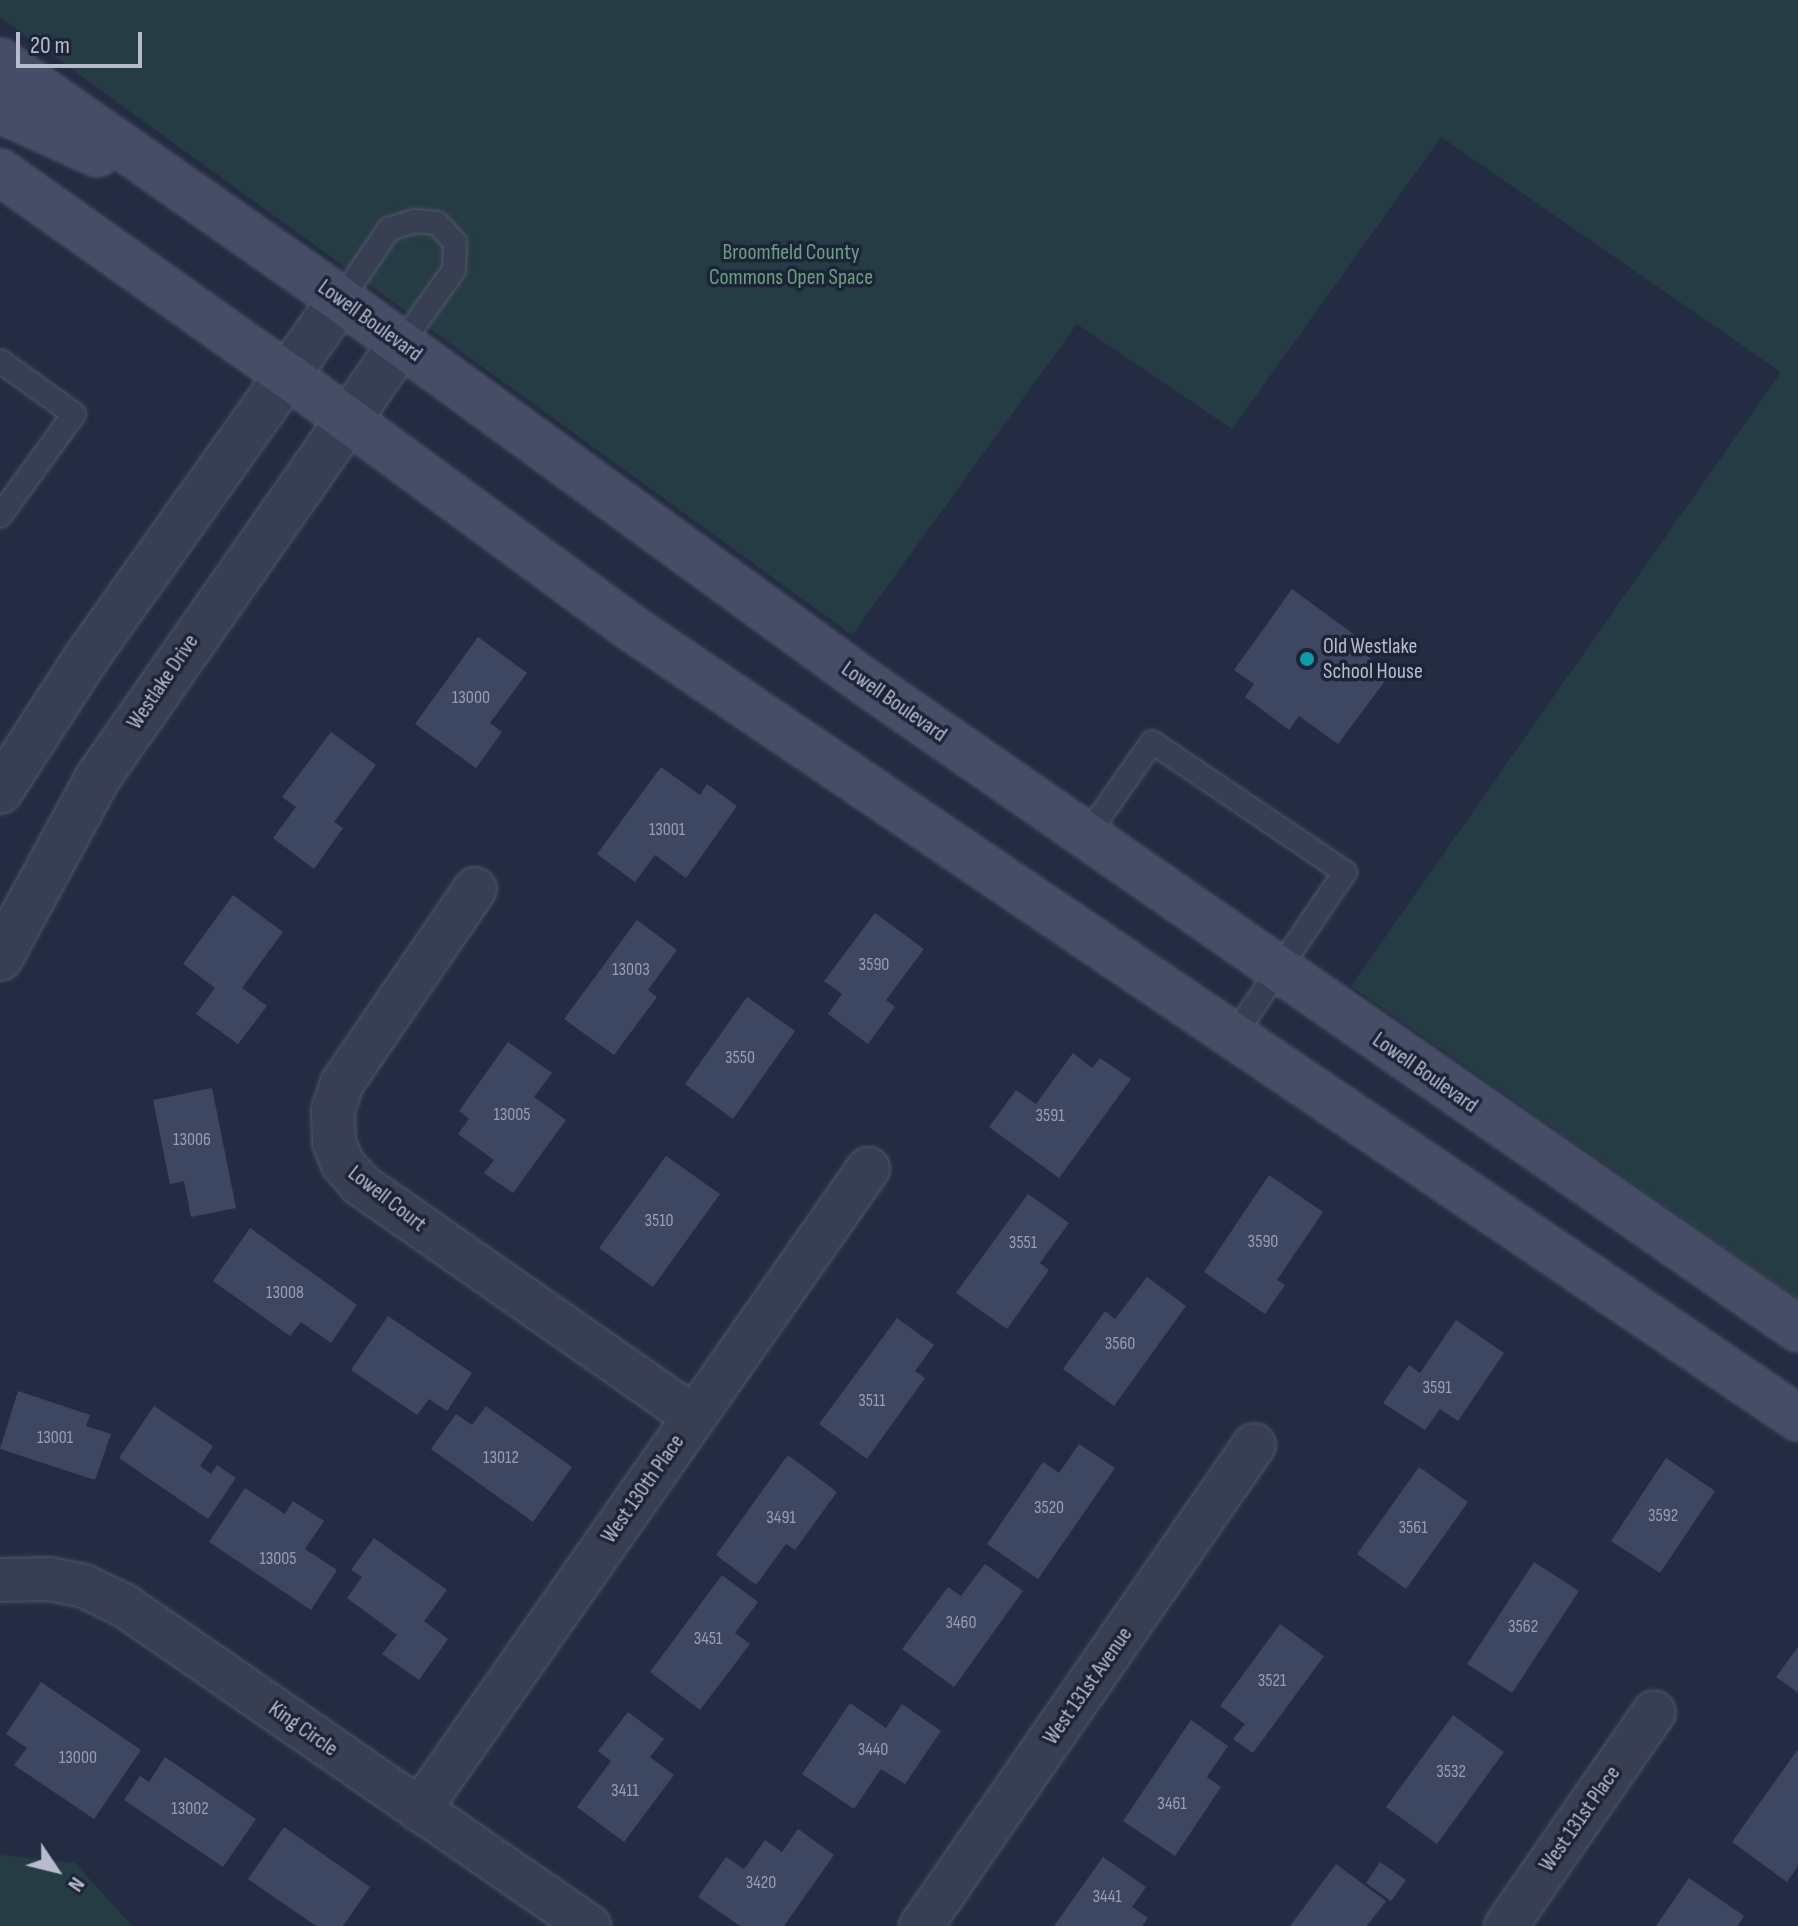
<!DOCTYPE html>
<style>
body{margin:0}
#map{position:relative;width:1798px;height:1926px;overflow:hidden;background:#242c43;font-family:"Sofia Sans Condensed",sans-serif}
div>[style]{position:absolute}
.green>*{inset:0;background:#263c44}
.building>*{inset:0;background:#3e4761}
.roads{filter:drop-shadow(0 0 2px #51576a) drop-shadow(0 0 2px #51576a)}
.service>*{height:22px;margin:-11px;padding:0 11px;transform-origin:11px;border-radius:11px;background:#393f53}
.minor>*{height:42px;margin:-21px;padding:0 21px;transform-origin:21px;border-radius:21px;background:#393f53}
.tertiary>*{height:44px;margin:-22px;padding:0 22px;transform-origin:22px;border-radius:22px;background:#393f53}
.secondary>*{height:44px;margin:-22px;padding:0 22px;transform-origin:22px;border-radius:22px;background:#464d66}
.dots>*{width:22px;height:22px;translate:-50% -50%;box-sizing:border-box;border:4px solid #1d2438;border-radius:50%}
span{translate:-50% -50%;white-space:nowrap;text-align:center;line-height:1.15;-webkit-text-stroke:7px #1d2438;paint-order:stroke}
.number-label{font-size:18px;color:#989eb2}
.number-label span{-webkit-text-stroke-width:0}
.park-label{font-size:22px;color:#6ba07f}
.street-label{font-size:22px;color:#b6bbcd}
.poi-label{font-size:22px;color:#b6bbcd}
.left{translate:0 -50%;text-align:left}
.north{position:absolute;left:16px;top:1830px;width:80px;height:80px;-webkit-text-stroke:6px #1d2438;paint-order:stroke;rotate:125deg;font-size:22px;font-weight:700;line-height:32px;text-align:center;color:#b6bbcd}
.north::after{content:'';display:block;margin:auto;width:28px;height:36px;background:#b6bbcd;clip-path:polygon(50% 0,100% 100%,50% 72%,0 100%)}
.scale{position:absolute;left:16px;top:32px;width:126px;height:36px;box-sizing:border-box;border:4px solid #b6bbcd;border-top:0;padding-left:10px;font-size:24px;line-height:28px;white-space:nowrap;color:#b6bbcd;-webkit-text-stroke:6px #1d2438;paint-order:stroke}
</style>
<div id="map">
<div class="green">
<i style="clip-path:polygon(0 0,1798px 0,1798px 1299px,1351px 986px,1781px 372px,1441px 137px,1232px 429px,1077px 324px,852px 635px,0 17px)"></i>
<i style="clip-path:polygon(0 1855px,75px 1863px,132px 1926px,0 1926px)"></i>
</div>
<div class="building">
<i style="clip-path:polygon(1292px 589px,1363px 641px,1356px 648px,1391px 673px,1338px 744px,1299px 716px,1289px 730px,1245px 697px,1254px 684px,1234px 670px)"></i>
<i style="clip-path:polygon(478px 637px,527px 673px,490px 723px,502px 732px,476px 768px,415px 724px)"></i>
<i style="clip-path:polygon(331px 732px,376px 765px,334px 822px,343px 828px,314px 869px,273px 838px,296px 807px,282px 797px)"></i>
<i style="clip-path:polygon(661px 767px,700px 795px,707px 784px,737px 806px,686px 878px,655px 855px,635px 882px,597px 854px)"></i>
<i style="clip-path:polygon(233px 895px,283px 932px,242px 988px,267px 1006px,238px 1044px,196px 1014px,215px 988px,183px 964px)"></i>
<i style="clip-path:polygon(875px 913px,924px 949px,886px 1000px,895px 1007px,868px 1044px,828px 1014px,842px 994px,824px 981px)"></i>
<i style="clip-path:polygon(637px 920px,677px 950px,648px 990px,657px 997px,614px 1055px,564px 1019px)"></i>
<i style="clip-path:polygon(747px 997px,795px 1031px,733px 1119px,685px 1084px)"></i>
<i style="clip-path:polygon(508px 1042px,552px 1073px,534px 1097px,566px 1120px,513px 1193px,484px 1173px,494px 1160px,458px 1134px,469px 1119px,459px 1111px)"></i>
<i style="clip-path:polygon(1073px 1053px,1092px 1068px,1100px 1058px,1131px 1079px,1059px 1178px,989px 1127px,1016px 1090px,1036px 1104px)"></i>
<i style="clip-path:polygon(212px 1088px,236px 1208px,191px 1217px,184px 1181px,170px 1184px,153px 1100px)"></i>
<i style="clip-path:polygon(666px 1156px,720px 1194px,653px 1287px,599px 1248px)"></i>
<i style="clip-path:polygon(1269px 1175px,1323px 1212px,1277px 1280px,1285px 1285px,1265px 1314px,1204px 1272px)"></i>
<i style="clip-path:polygon(1028px 1194px,1069px 1223px,1040px 1263px,1049px 1270px,1007px 1329px,956px 1293px)"></i>
<i style="clip-path:polygon(250px 1228px,357px 1305px,331px 1343px,301px 1322px,290px 1336px,213px 1281px)"></i>
<i style="clip-path:polygon(1147px 1277px,1186px 1306px,1114px 1406px,1063px 1369px,1105px 1311px,1115px 1319px)"></i>
<i style="clip-path:polygon(388px 1316px,472px 1373px,447px 1411px,429px 1399px,417px 1415px,351px 1370px)"></i>
<i style="clip-path:polygon(897px 1318px,934px 1345px,915px 1371px,925px 1378px,867px 1459px,819px 1424px)"></i>
<i style="clip-path:polygon(1456px 1320px,1504px 1353px,1458px 1421px,1440px 1409px,1425px 1430px,1383px 1403px,1409px 1365px,1420px 1373px)"></i>
<i style="clip-path:polygon(18px 1391px,90px 1415px,86px 1426px,111px 1434px,95px 1480px,0 1449px)"></i>
<i style="clip-path:polygon(154px 1406px,213px 1446px,200px 1466px,211px 1474px,217px 1465px,236px 1478px,208px 1519px,119px 1458px)"></i>
<i style="clip-path:polygon(486px 1406px,572px 1467px,533px 1522px,431px 1449px,456px 1414px,472px 1425px)"></i>
<i style="clip-path:polygon(1079px 1444px,1115px 1468px,1038px 1579px,987px 1544px,1043px 1462px,1059px 1473px)"></i>
<i style="clip-path:polygon(788px 1455px,837px 1492px,795px 1550px,786px 1544px,756px 1585px,716px 1555px)"></i>
<i style="clip-path:polygon(1666px 1458px,1715px 1491px,1660px 1573px,1611px 1541px)"></i>
<i style="clip-path:polygon(1419px 1467px,1468px 1502px,1406px 1589px,1357px 1554px)"></i>
<i style="clip-path:polygon(245px 1488px,285px 1514px,293px 1501px,324px 1521px,305px 1549px,337px 1570px,311px 1610px,209px 1542px)"></i>
<i style="clip-path:polygon(374px 1538px,447px 1590px,424px 1621px,448px 1639px,419px 1680px,382px 1654px,397px 1635px,347px 1598px,362px 1577px,351px 1570px)"></i>
<i style="clip-path:polygon(1534px 1562px,1579px 1591px,1512px 1693px,1467px 1664px)"></i>
<i style="clip-path:polygon(985px 1564px,1023px 1591px,954px 1687px,902px 1649px,948px 1587px,961px 1596px)"></i>
<i style="clip-path:polygon(722px 1575px,758px 1602px,735px 1633px,750px 1644px,700px 1710px,650px 1672px)"></i>
<i style="clip-path:polygon(1280px 1624px,1324px 1656px,1253px 1753px,1233px 1739px,1245px 1724px,1220px 1706px)"></i>
<i style="clip-path:polygon(1798px 1647px,1798px 1693px,1776px 1677px)"></i>
<i style="clip-path:polygon(41px 1682px,141px 1750px,94px 1819px,14px 1765px,27px 1748px,6px 1734px)"></i>
<i style="clip-path:polygon(850px 1703px,886px 1728px,902px 1704px,941px 1731px,905px 1784px,881px 1769px,854px 1809px,802px 1774px)"></i>
<i style="clip-path:polygon(628px 1712px,664px 1739px,650px 1757px,674px 1775px,624px 1842px,577px 1807px,611px 1761px,598px 1751px)"></i>
<i style="clip-path:polygon(1453px 1715px,1504px 1752px,1437px 1844px,1386px 1807px)"></i>
<i style="clip-path:polygon(1191px 1720px,1228px 1746px,1207px 1777px,1221px 1787px,1175px 1856px,1123px 1821px)"></i>
<i style="clip-path:polygon(1798px 1749px,1798px 1866px,1787px 1882px,1732px 1842px)"></i>
<i style="clip-path:polygon(165px 1757px,256px 1819px,223px 1867px,124px 1800px,140px 1776px,149px 1782px)"></i>
<i style="clip-path:polygon(284px 1827px,370px 1887px,343px 1926px,316px 1926px,248px 1879px)"></i>
<i style="clip-path:polygon(798px 1829px,834px 1855px,784px 1926px,740px 1926px,698px 1897px,726px 1857px,744px 1869px,765px 1840px,782px 1852px)"></i>
<i style="clip-path:polygon(1103px 1857px,1146px 1887px,1132px 1907px,1148px 1918px,1142px 1926px,1054px 1926px)"></i>
<i style="clip-path:polygon(1380px 1862px,1406px 1880px,1391px 1901px,1366px 1883px)"></i>
<i style="clip-path:polygon(1336px 1864px,1386px 1901px,1367px 1926px,1290px 1926px)"></i>
<i style="clip-path:polygon(1689px 1878px,1744px 1916px,1738px 1926px,1656px 1926px)"></i>
</div>
<div class="roads">
<div class="service">
<i style="left:341px;top:300px;width:86px;rotate:-55.9deg"></i>
<i style="left:389px;top:229px;width:27px;rotate:-17deg"></i>
<i style="left:415px;top:221px;width:22px;rotate:5deg"></i>
<i style="left:437px;top:223px;width:26px;rotate:47deg"></i>
<i style="left:455px;top:242px;width:28px;rotate:92deg"></i>
<i style="left:454px;top:270px;width:91px;rotate:125.6deg"></i>
<i style="left:0;top:361px;width:91px;rotate:35.6deg"></i>
<i style="left:74px;top:414px;width:126px;rotate:126deg"></i>
<i style="left:1087px;top:835px;width:113px;rotate:-55deg"></i>
<i style="left:1152px;top:742px;width:233px;rotate:34deg"></i>
<i style="left:1345px;top:872px;width:196px;rotate:124.2deg"></i>
</div>
<div class="minor">
<i style="left:475px;top:889px;width:235px;rotate:124.4deg"></i>
<i style="left:342px;top:1083px;width:29px;rotate:108deg"></i>
<i style="left:333px;top:1111px;width:31px;rotate:88deg"></i>
<i style="left:334px;top:1142px;width:22px;rotate:69deg"></i>
<i style="left:342px;top:1163px;width:28px;rotate:49deg"></i>
<i style="left:360px;top:1184px;width:407px;rotate:34.9deg"></i>
<i style="left:0;top:1580px;width:49px;rotate:-1.2deg"></i>
<i style="left:49px;top:1579px;width:36px;rotate:11deg"></i>
<i style="left:84px;top:1586px;width:46px;rotate:26deg"></i>
<i style="left:125px;top:1606px;width:564px;rotate:34.59deg"></i>
<i style="left:419px;top:1810px;width:783px;rotate:-54.99deg"></i>
<i style="left:921px;top:1926px;width:585px;rotate:-55.3deg"></i>
<i style="left:1506px;top:1926px;width:260px;rotate:-55.3deg"></i>
</div>
<div class="tertiary">
<i style="left:0;top:791px;width:155px;rotate:-57.1deg"></i>
<i style="left:84px;top:661px;width:443px;rotate:-54.6deg"></i>
<i style="left:0;top:958px;width:207px;rotate:-61.5deg"></i>
<i style="left:99px;top:776px;width:527px;rotate:-55.04deg"></i>
</div>
<div class="secondary">
<i style="left:0;top:61px;width:416px;rotate:35deg"></i>
<i style="left:341px;top:300px;width:652px;rotate:36.08deg"></i>
<i style="left:868px;top:684px;width:1132px;rotate:34.74deg"></i>
<i style="left:0;top:110px;width:107px;rotate:24.2deg"></i>
<i style="left:0;top:172px;width:352px;rotate:35.3deg"></i>
<i style="left:287px;top:375px;width:429px;rotate:36.3deg"></i>
<i style="left:633px;top:629px;width:1407px;rotate:34.11deg"></i>
</div>
</div>
<div class="dots">
<i style="left:1307px;top:659px;background:#0f9aa8"></i>
</div>
<div class="number-label">
<span style="left:471px;top:698px">13000</span>
<span style="left:667px;top:830px">13001</span>
<span style="left:874px;top:965px">3590</span>
<span style="left:631px;top:970px">13003</span>
<span style="left:740px;top:1058px">3550</span>
<span style="left:512px;top:1115px">13005</span>
<span style="left:1050px;top:1116px">3591</span>
<span style="left:192px;top:1140px">13006</span>
<span style="left:659px;top:1221px">3510</span>
<span style="left:1263px;top:1242px">3590</span>
<span style="left:1023px;top:1243px">3551</span>
<span style="left:285px;top:1293px">13008</span>
<span style="left:1120px;top:1344px">3560</span>
<span style="left:1437px;top:1388px">3591</span>
<span style="left:872px;top:1401px">3511</span>
<span style="left:55px;top:1438px">13001</span>
<span style="left:501px;top:1458px">13012</span>
<span style="left:1049px;top:1508px">3520</span>
<span style="left:1663px;top:1516px">3592</span>
<span style="left:781px;top:1518px">3491</span>
<span style="left:1413px;top:1528px">3561</span>
<span style="left:278px;top:1559px">13005</span>
<span style="left:961px;top:1623px">3460</span>
<span style="left:1523px;top:1627px">3562</span>
<span style="left:708px;top:1639px">3451</span>
<span style="left:1272px;top:1681px">3521</span>
<span style="left:873px;top:1750px">3440</span>
<span style="left:78px;top:1758px">13000</span>
<span style="left:1451px;top:1772px">3532</span>
<span style="left:625px;top:1791px">3411</span>
<span style="left:1172px;top:1804px">3461</span>
<span style="left:190px;top:1809px">13002</span>
<span style="left:761px;top:1883px">3420</span>
<span style="left:1107px;top:1897px">3441</span>
</div>
<div class="park-label">
<span style="left:791px;top:265px">Broomfield County<br>Commons Open Space</span>
</div>
<div class="street-label">
<span style="left:370px;top:321px;rotate:36deg">Lowell Boulevard</span>
<span style="left:163px;top:682px;rotate:-56deg">Westlake Drive</span>
<span style="left:894px;top:702px;rotate:35deg">Lowell Boulevard</span>
<span style="left:1425px;top:1073px;rotate:35deg">Lowell Boulevard</span>
<span style="left:387px;top:1199px;rotate:38deg">Lowell Court</span>
<span style="left:643px;top:1489px;rotate:-55deg">West 130th Place</span>
<span style="left:1088px;top:1686px;rotate:-55deg">West 131st Avenue</span>
<span style="left:303px;top:1729px;rotate:35deg">King Circle</span>
<span style="left:1580px;top:1819px;rotate:-55deg">West 131st Place</span>
</div>
<div class="poi-label">
<span class="left" style="left:1323px;top:659px">Old Westlake<br>School House</span>
</div>
<div class="north">N</div>
<div class="scale">20 m</div>
</div>
